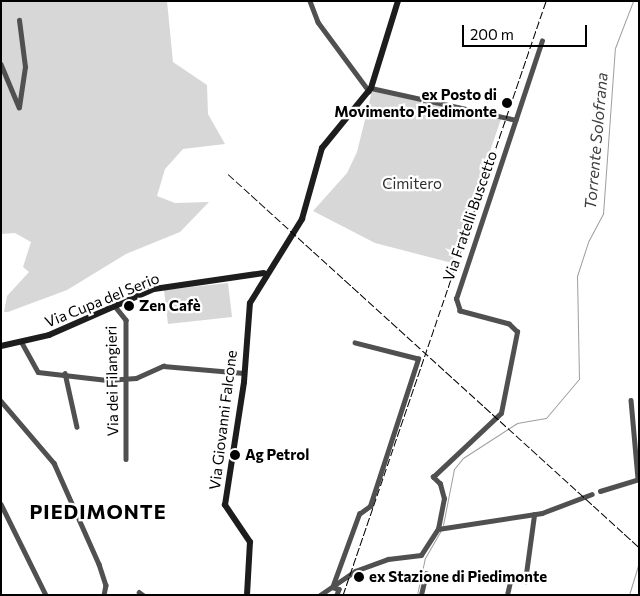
<!DOCTYPE html>
<meta charset="utf-8">
<style>
body{margin:0}
#map{position:relative;width:640px;height:596px;overflow:hidden;background:#fff;font-family:Commissioner,sans-serif}
div>[style]{position:absolute}
.green>*{inset:0;background:#d7d7d7}
.stream>*{height:1px;margin:-0.5px;padding:0 0.5px;transform-origin:0.5px;border-radius:0.5px;background:#9e9e9e}
.street>*{height:4.5px;margin:-2.25px;padding:0 2.25px;transform-origin:2.25px;border-radius:2.25px;background:#505050}
.secondary>*{height:6px;margin:-3px;padding:0 3px;transform-origin:3px;border-radius:3px;background:#1d1d1d}
.rail>*{height:1px;margin-top:-0.5px;transform-origin:0;background:repeating-linear-gradient(90deg,#000 0 8px,transparent 0 10.5px)}
.dots>*{width:14px;height:14px;translate:-50% -50%;box-sizing:border-box;border:2px solid #fff;border-radius:50%}
span{translate:-50% -50%;white-space:nowrap;text-align:center;line-height:1.15;-webkit-text-stroke:4.5px #fff;paint-order:stroke}
.poi-label{font-size:15px;color:#000;font-weight:700}
.right{translate:-100% -50%;text-align:right}
.left{translate:0 -50%;text-align:left}
.park-label{font-size:15px;color:#2e2e2e}
.street-label{font-size:15px;color:#000}
.water-label{font-size:16px;color:#3f3f3f;font-style:italic}
.district-label{font-size:20px;color:#000;font-weight:700;letter-spacing:1px}
.frame{position:absolute;inset:0;border:2px solid #000;pointer-events:none}
.scale{position:absolute;left:462px;top:25px;width:125px;height:22px;box-sizing:border-box;border:2px solid #000;border-top:0;padding-left:6px;font-size:15px;line-height:18px;white-space:nowrap;color:#000;-webkit-text-stroke:4px #fff;paint-order:stroke}
</style>
<div id="map">
<div class="green">
<i style="clip-path:polygon(1px 1px,167px 1px,173px 62px,207px 85px,208px 114px,225px 144px,183px 149px,165px 169px,157px 196px,175px 203px,209px 202px,180px 232px,126px 254px,67px 290px,8px 312px,4px 312px,7px 296px,29px 272px,23px 267px,31px 242px,15px 233px,1px 234px)"></i>
<i style="clip-path:polygon(372px 91px,501px 119px,452px 263px,375px 243px,313px 211px,347px 173px,357px 152px)"></i>
<i style="clip-path:polygon(228px 283px,232px 317px,168px 324px,164px 290px)"></i>
</div>
<div class="stream">
<i style="left:443px;top:525px;width:57px;rotate:-78.9deg"></i>
<i style="left:454px;top:469px;width:14px;rotate:-51deg"></i>
<i style="left:463px;top:458px;width:64px;rotate:-32.9deg"></i>
<i style="left:517px;top:423px;width:29px;rotate:-10deg"></i>
<i style="left:546px;top:418px;width:51px;rotate:-49.8deg"></i>
<i style="left:579px;top:379px;width:103px;rotate:-91.1deg"></i>
<i style="left:577px;top:276px;width:38px;rotate:-72deg"></i>
<i style="left:589px;top:240px;width:30px;rotate:-62deg"></i>
<i style="left:603px;top:214px;width:166px;rotate:-85.9deg"></i>
<i style="left:615px;top:48px;width:50px;rotate:-69deg"></i>
<i style="left:417px;top:595px;width:38px;rotate:-78deg"></i>
<i style="left:425px;top:558px;width:34px;rotate:-60deg"></i>
<i style="left:629px;top:595px;width:34px;rotate:-73deg"></i>
</div>
<div class="street">
<i style="left:310px;top:1px;width:22px;rotate:69deg"></i>
<i style="left:318px;top:22px;width:86px;rotate:53.5deg"></i>
<i style="left:1px;top:64px;width:47px;rotate:67.3deg"></i>
<i style="left:19px;top:107px;width:40px;rotate:-81.5deg"></i>
<i style="left:25px;top:67px;width:47px;rotate:-97.3deg"></i>
<i style="left:371px;top:88px;width:148px;rotate:12.4deg"></i>
<i style="left:114px;top:305px;width:19px;rotate:51deg"></i>
<i style="left:126px;top:320px;width:139px;rotate:90deg"></i>
<i style="left:21px;top:341px;width:35px;rotate:61deg"></i>
<i style="left:38px;top:372px;width:69px;rotate:6.6deg"></i>
<i style="left:107px;top:380px;width:29px;rotate:-4deg"></i>
<i style="left:136px;top:378px;width:30px;rotate:-24deg"></i>
<i style="left:163px;top:366px;width:81px;rotate:4.9deg"></i>
<i style="left:65px;top:373px;width:55px;rotate:77.5deg"></i>
<i style="left:631px;top:400px;width:79px;rotate:84.9deg"></i>
<i style="left:1px;top:401px;width:82px;rotate:49.5deg"></i>
<i style="left:54px;top:463px;width:111px;rotate:66deg"></i>
<i style="left:99px;top:564px;width:22px;rotate:72deg"></i>
<i style="left:106px;top:585px;width:10px;rotate:101deg"></i>
<i style="left:600px;top:491px;width:41px;rotate:-17.1deg"></i>
<i style="left:1px;top:504px;width:102px;rotate:63.7deg"></i>
<i style="left:438px;top:529px;width:105px;rotate:-8.7deg"></i>
<i style="left:542px;top:513px;width:53px;rotate:-20.8deg"></i>
<i style="left:333px;top:585px;width:76px;rotate:-69.9deg"></i>
<i style="left:359px;top:514px;width:14px;rotate:-36deg"></i>
<i style="left:370px;top:506px;width:155px;rotate:-71.9deg"></i>
<i style="left:418px;top:359px;width:65px;rotate:-165.7deg"></i>
<i style="left:332px;top:587px;width:7px;rotate:16deg"></i>
<i style="left:339px;top:589px;width:6px;rotate:108deg"></i>
<i style="left:139px;top:592px;width:5px;rotate:37deg"></i>
<i style="left:320px;top:595px;width:42px;rotate:-34.4deg"></i>
<i style="left:355px;top:571px;width:35px;rotate:-20deg"></i>
<i style="left:388px;top:559px;width:33px;rotate:-7deg"></i>
<i style="left:421px;top:555px;width:31px;rotate:-57deg"></i>
<i style="left:438px;top:529px;width:31px;rotate:-79deg"></i>
<i style="left:444px;top:499px;width:16px;rotate:-105deg"></i>
<i style="left:440px;top:484px;width:10px;rotate:-135deg"></i>
<i style="left:433px;top:477px;width:93px;rotate:-43.3deg"></i>
<i style="left:501px;top:413px;width:83px;rotate:-78.8deg"></i>
<i style="left:517px;top:332px;width:11px;rotate:-135deg"></i>
<i style="left:509px;top:324px;width:51px;rotate:-165.1deg"></i>
<i style="left:460px;top:311px;width:13px;rotate:-108deg"></i>
<i style="left:456px;top:299px;width:272px;rotate:-71.6deg"></i>
<i style="left:421px;top:595px;width:22px;rotate:-77deg"></i>
<i style="left:507px;top:595px;width:18px;rotate:-77deg"></i>
<i style="left:511px;top:577px;width:15px;rotate:16deg"></i>
<i style="left:525px;top:581px;width:67px;rotate:-82.2deg"></i>
</div>
<div class="secondary">
<i style="left:1px;top:346px;width:49px;rotate:-12.9deg"></i>
<i style="left:49px;top:335px;width:115px;rotate:-23.7deg"></i>
<i style="left:154px;top:289px;width:111px;rotate:-8.3deg"></i>
<i style="left:247px;top:595px;width:53px;rotate:-86.8deg"></i>
<i style="left:250px;top:542px;width:45px;rotate:-124deg"></i>
<i style="left:225px;top:505px;width:124px;rotate:-81.2deg"></i>
<i style="left:244px;top:382px;width:79px;rotate:-85.7deg"></i>
<i style="left:250px;top:303px;width:99px;rotate:-58.2deg"></i>
<i style="left:302px;top:219px;width:74px;rotate:-74.3deg"></i>
<i style="left:322px;top:148px;width:77px;rotate:-50.8deg"></i>
<i style="left:371px;top:88px;width:91px;rotate:-72.8deg"></i>
</div>
<div class="rail">
<i style="left:228px;top:174px;width:555px;rotate:42.23deg"></i>
<i style="left:343px;top:595px;width:628px;rotate:-71.13deg"></i>
</div>
<div class="dots">
<i style="left:507px;top:103px;background:#000"></i>
<i style="left:129px;top:306px;background:#000"></i>
<i style="left:235px;top:455px;background:#000"></i>
<i style="left:359px;top:577px;background:#000"></i>
</div>
<div class="poi-label">
<span class="right" style="left:497px;top:103px">ex Posto di<br>Movimento Piedimonte</span>
<span class="left" style="left:139px;top:306px">Zen Cafè</span>
<span class="left" style="left:245px;top:455px">Ag Petrol</span>
<span class="left" style="left:369px;top:577px">ex Stazione di Piedimonte</span>
</div>
<div class="park-label">
<span style="left:412px;top:184px">Cimitero</span>
</div>
<div class="street-label">
<span style="left:470px;top:216px;rotate:-71deg">Via Fratelli Buscetto</span>
<span style="left:102px;top:300px;rotate:-22deg">Via Cupa del Serio</span>
<span style="left:112px;top:381px;rotate:-91deg">Via dei Filangieri</span>
<span style="left:223px;top:420px;rotate:-83deg">Via Giovanni Falcone</span>
</div>
<div class="water-label">
<span style="left:596px;top:141px;rotate:-85deg">Torrente Solofrana</span>
</div>
<div class="district-label">
<span style="left:98px;top:511px">PIEDIMONTE</span>
</div>
<div class="frame"></div>
<div class="scale">200 m</div>
</div>
